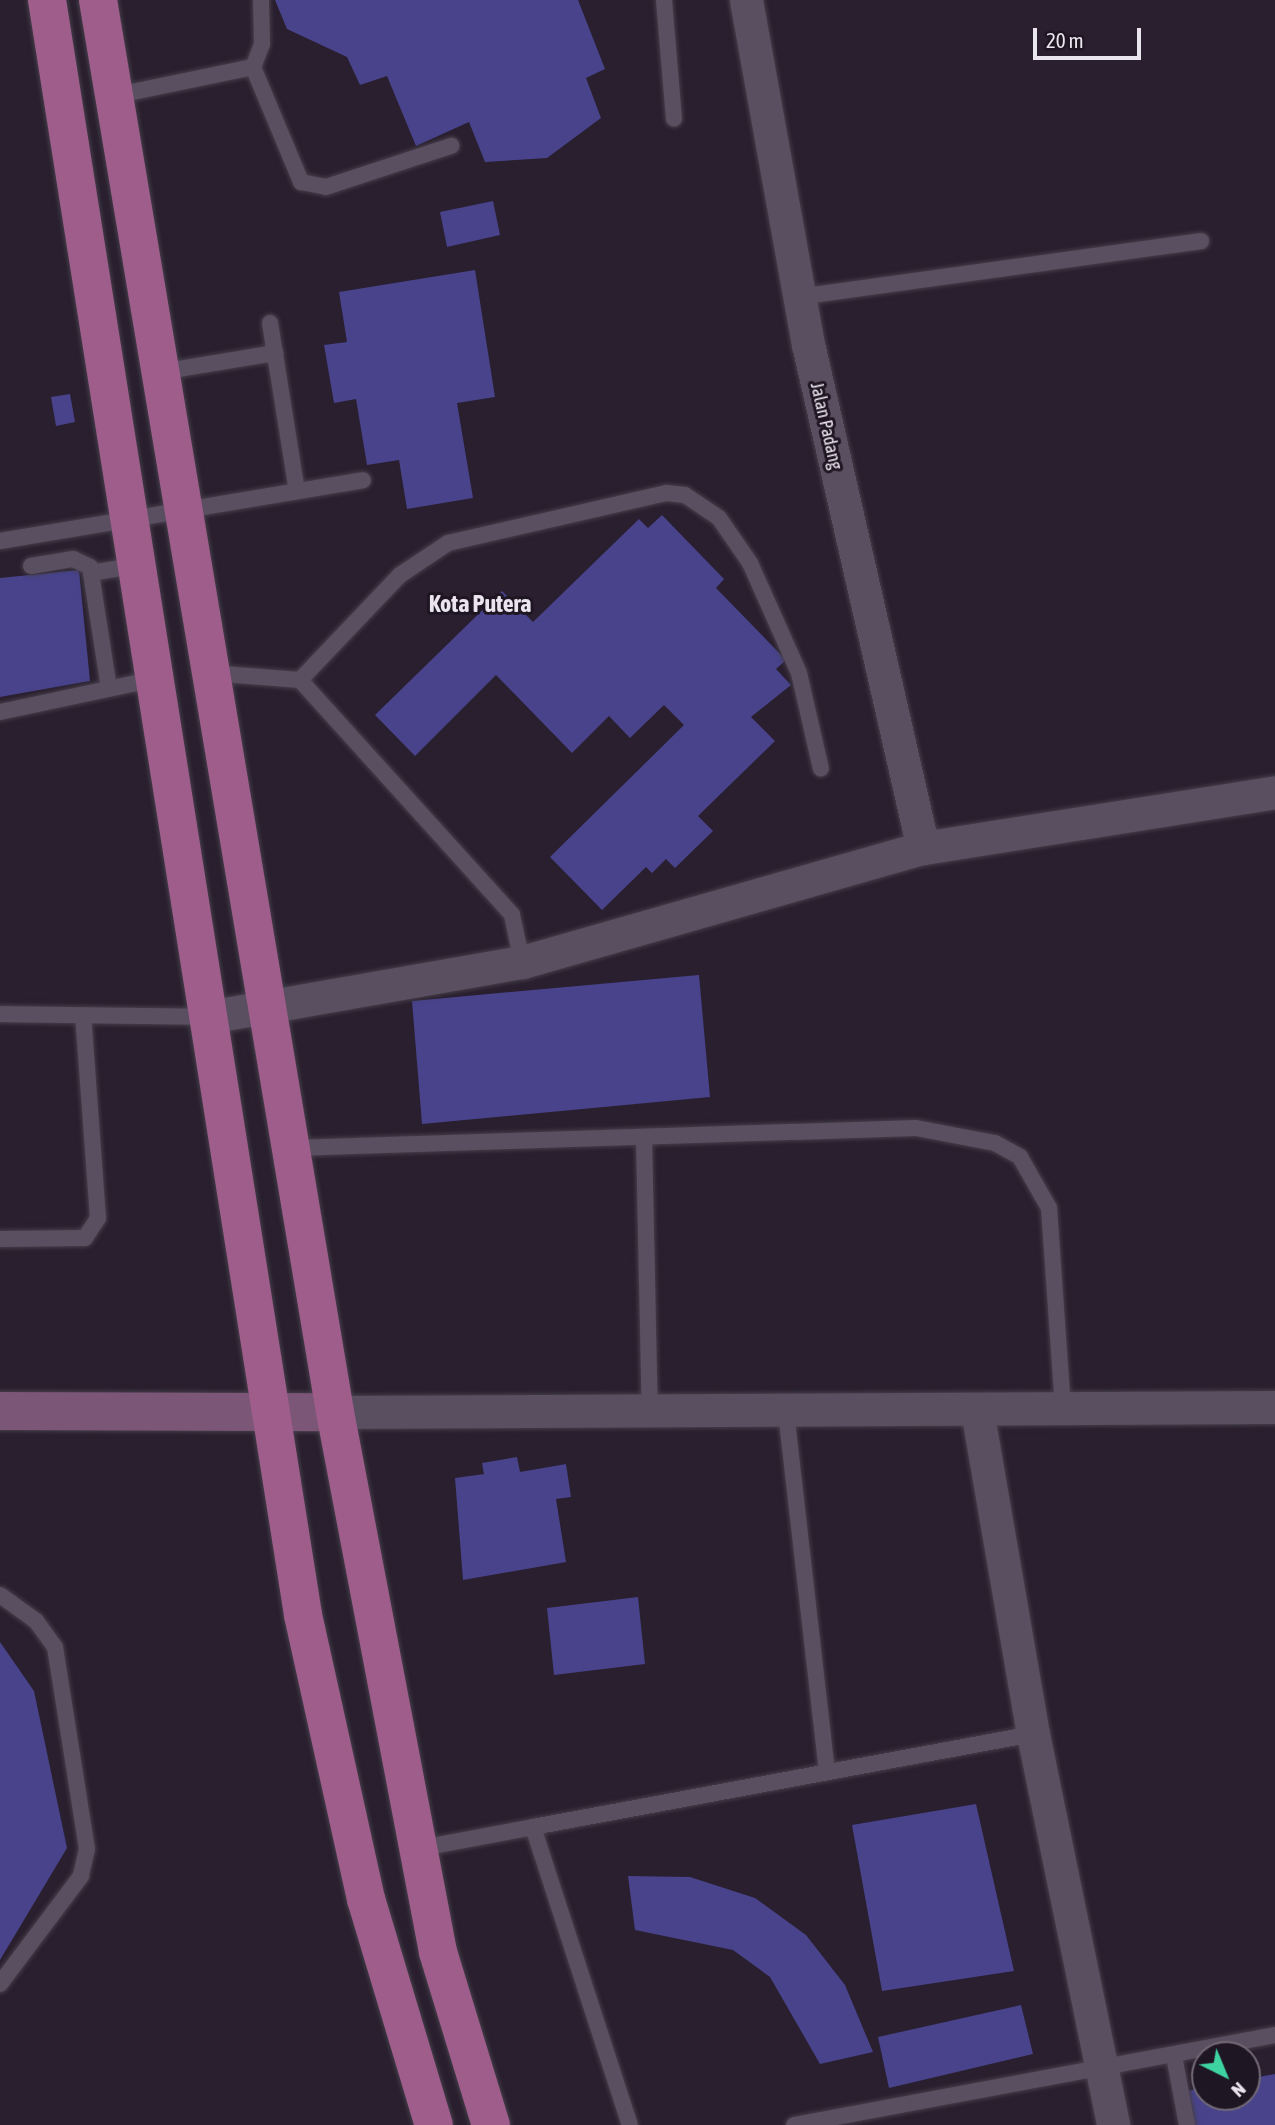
<!DOCTYPE html>
<style>
body{margin:0}
#map{position:relative;width:1275px;height:2125px;overflow:hidden;background:#291f2e;font-family:"Asap Condensed",sans-serif}
div>[style]{position:absolute}
.building>*{inset:0;background:#48438b}
.roads{filter:drop-shadow(0 0 2px #453e4a) drop-shadow(0 0 2px #453e4a)}
.lane>*{height:16px;margin:-8px;padding:0 8px;transform-origin:8px;border-radius:8px;background:#5a4f60}
.street>*{height:33px;margin:-16.5px;padding:0 16.5px;transform-origin:16.5px;border-radius:16.5px;background:#5a4f60}
.secondary>*{height:38px;margin:-19px;padding:0 19px;transform-origin:19px;border-radius:19px;background:#7c5676}
.primary>*{height:38px;margin:-19px;padding:0 19px;transform-origin:19px;border-radius:19px;background:#9e5d8b}
span{translate:-50% -50%;white-space:nowrap;text-align:center;line-height:1.15;-webkit-text-stroke:6px #1f1624;paint-order:stroke}
.street-label{font-size:18px;color:#ebe5ef}
.district-label{font-size:24px;color:#ebe5ef;font-weight:700}
.north{position:absolute;left:1191px;top:2041px;width:70px;height:70px;box-sizing:border-box;background:#1f1624;border:2px solid #716975;border-radius:50%;rotate:137deg;font-size:19px;font-weight:700;line-height:28px;text-align:center;color:#ebe5ef}
.north::after{content:'';display:block;margin:auto;width:24px;height:32px;background:#3ed4a2;clip-path:polygon(50% 0,100% 100%,50% 72%,0 100%)}
.scale{position:absolute;left:1033px;top:28px;width:108px;height:32px;box-sizing:border-box;border:4px solid #ebe5ef;border-top:0;padding-left:9px;font-size:21px;line-height:24px;white-space:nowrap;color:#ebe5ef;-webkit-text-stroke:5px #1f1624;paint-order:stroke}
</style>
<div id="map">
<div class="building">
<i style="clip-path:polygon(275px 0,578px 0,605px 69px,586px 78px,601px 118px,547px 158px,485px 162px,469px 122px,416px 146px,387px 76px,360px 85px,347px 57px,287px 29px)"></i>
<i style="clip-path:polygon(493px 201px,500px 235px,447px 247px,440px 212px)"></i>
<i style="clip-path:polygon(475px 270px,495px 397px,457px 403px,473px 498px,407px 509px,399px 460px,367px 465px,356px 399px,334px 403px,324px 345px,347px 342px,339px 292px)"></i>
<i style="clip-path:polygon(70px 394px,75px 422px,56px 426px,51px 397px)"></i>
<i style="clip-path:polygon(662px 515px,724px 579px,716px 588px,786px 660px,776px 669px,791px 685px,751px 717px,775px 741px,698px 816px,713px 831px,675px 868px,666px 859px,652px 873px,646px 867px,602px 910px,550px 857px,684px 725px,664px 705px,630px 738px,609px 716px,572px 753px,496px 675px,415px 756px,375px 715px,502px 591px,533px 622px,639px 519px,648px 528px)"></i>
<i style="clip-path:polygon(79px 570px,90px 681px,0 697px,0 578px)"></i>
<i style="clip-path:polygon(699px 975px,710px 1097px,422px 1124px,412px 1001px)"></i>
<i style="clip-path:polygon(517px 1457px,520px 1472px,566px 1464px,571px 1497px,556px 1499px,566px 1562px,463px 1580px,455px 1478px,484px 1474px,482px 1463px)"></i>
<i style="clip-path:polygon(638px 1597px,645px 1664px,554px 1675px,547px 1608px)"></i>
<i style="clip-path:polygon(0 1642px,34px 1691px,67px 1848px,0 1960px)"></i>
<i style="clip-path:polygon(976px 1804px,1014px 1971px,882px 1991px,852px 1825px)"></i>
<i style="clip-path:polygon(628px 1876px,690px 1877px,755px 1898px,806px 1935px,845px 1985px,873px 2052px,820px 2064px,770px 1977px,733px 1950px,635px 1930px)"></i>
<i style="clip-path:polygon(1021px 2005px,1033px 2054px,889px 2088px,878px 2037px)"></i>
<i style="clip-path:polygon(1275px 2074px,1275px 2125px,1194px 2125px,1188px 2091px,1205px 2087px,1205px 2097px,1247px 2097px,1247px 2079px)"></i>
</div>
<div class="roads">
<div class="lane">
<i style="left:261px;top:0;width:44px;rotate:88.7deg"></i>
<i style="left:262px;top:44px;width:25px;rotate:111deg"></i>
<i style="left:253px;top:67px;width:125px;rotate:67.3deg"></i>
<i style="left:301px;top:182px;width:25px;rotate:11deg"></i>
<i style="left:326px;top:187px;width:132px;rotate:-18.2deg"></i>
<i style="left:664px;top:0;width:119px;rotate:85.2deg"></i>
<i style="left:113px;top:96px;width:143px;rotate:-11.7deg"></i>
<i style="left:798px;top:297px;width:407px;rotate:-7.9deg"></i>
<i style="left:270px;top:323px;width:170px;rotate:80.9deg"></i>
<i style="left:160px;top:372px;width:117px;rotate:-9.4deg"></i>
<i style="left:0;top:541px;width:368px;rotate:-9.5deg"></i>
<i style="left:31px;top:566px;width:43px;rotate:-9.5deg"></i>
<i style="left:73px;top:559px;width:19px;rotate:25deg"></i>
<i style="left:90px;top:567px;width:122px;rotate:81.1deg"></i>
<i style="left:91px;top:573px;width:48px;rotate:-9.7deg"></i>
<i style="left:210px;top:673px;width:90px;rotate:4.4deg"></i>
<i style="left:300px;top:680px;width:316px;rotate:47.9deg"></i>
<i style="left:512px;top:915px;width:48px;rotate:78deg"></i>
<i style="left:300px;top:680px;width:145px;rotate:-46.4deg"></i>
<i style="left:400px;top:575px;width:58px;rotate:-33.7deg"></i>
<i style="left:448px;top:543px;width:224px;rotate:-12.9deg"></i>
<i style="left:666px;top:493px;width:19px;rotate:6deg"></i>
<i style="left:685px;top:495px;width:41px;rotate:34.1deg"></i>
<i style="left:719px;top:518px;width:55px;rotate:55.4deg"></i>
<i style="left:750px;top:563px;width:120px;rotate:66deg"></i>
<i style="left:799px;top:673px;width:98px;rotate:77.1deg"></i>
<i style="left:0;top:712px;width:158px;rotate:-12deg"></i>
<i style="left:0;top:1014px;width:209px;rotate:0.8deg"></i>
<i style="left:644px;top:1137px;width:276px;rotate:88.8deg"></i>
<i style="left:293px;top:1148px;width:623px;rotate:-1.84deg"></i>
<i style="left:916px;top:1128px;width:80px;rotate:10.8deg"></i>
<i style="left:995px;top:1143px;width:29px;rotate:29deg"></i>
<i style="left:1020px;top:1157px;width:59px;rotate:60.4deg"></i>
<i style="left:1049px;top:1208px;width:201px;rotate:86deg"></i>
<i style="left:0;top:1239px;width:85px;rotate:-0.7deg"></i>
<i style="left:85px;top:1238px;width:24px;rotate:-57deg"></i>
<i style="left:98px;top:1218px;width:203px;rotate:-94.2deg"></i>
<i style="left:786px;top:1412px;width:362px;rotate:83.5deg"></i>
<i style="left:0;top:1595px;width:44px;rotate:35.8deg"></i>
<i style="left:36px;top:1621px;width:32px;rotate:54deg"></i>
<i style="left:55px;top:1647px;width:205px;rotate:81deg"></i>
<i style="left:87px;top:1849px;width:28px;rotate:103deg"></i>
<i style="left:81px;top:1876px;width:135px;rotate:126.9deg"></i>
<i style="left:533px;top:1827px;width:509px;rotate:-10.54deg"></i>
<i style="left:417px;top:1849px;width:118px;rotate:-10.7deg"></i>
<i style="left:533px;top:1827px;width:313px;rotate:72deg"></i>
<i style="left:1174px;top:2056px;width:70px;rotate:79.3deg"></i>
<i style="left:794px;top:2125px;width:489px;rotate:-10.6deg"></i>
</div>
<div class="street">
<i style="left:746px;top:0;width:350px;rotate:79.8deg"></i>
<i style="left:808px;top:344px;width:517px;rotate:77.15deg"></i>
<i style="left:209px;top:1017px;width:318px;rotate:-10deg"></i>
<i style="left:522px;top:962px;width:417px;rotate:-15.9deg"></i>
<i style="left:923px;top:848px;width:356px;rotate:-9deg"></i>
<i style="left:977px;top:1410px;width:329px;rotate:80.2deg"></i>
<i style="left:1033px;top:1734px;width:399px;rotate:78.4deg"></i>
<i style="left:335px;top:1412px;width:940px;rotate:-0.3deg"></i>
</div>
<div class="secondary">
<i style="left:0;top:1411px;width:335px;rotate:0.2deg"></i>
</div>
<div class="primary">
<i style="left:47px;top:0;width:1635px;rotate:80.99deg"></i>
<i style="left:303px;top:1615px;width:291px;rotate:77.5deg"></i>
<i style="left:366px;top:1899px;width:236px;rotate:73.3deg"></i>
<i style="left:98px;top:0;width:1432px;rotate:80.47deg"></i>
<i style="left:335px;top:1412px;width:550px;rotate:79.2deg"></i>
<i style="left:438px;top:1952px;width:181px;rotate:73deg"></i>
</div>
</div>
<div class="street-label">
<span style="left:826px;top:426px;rotate:77deg">Jalan Padang</span>
</div>
<div class="district-label">
<span style="left:480px;top:604px">Kota Putera</span>
</div>
<div class="north">N</div>
<div class="scale">20 m</div>
</div>
